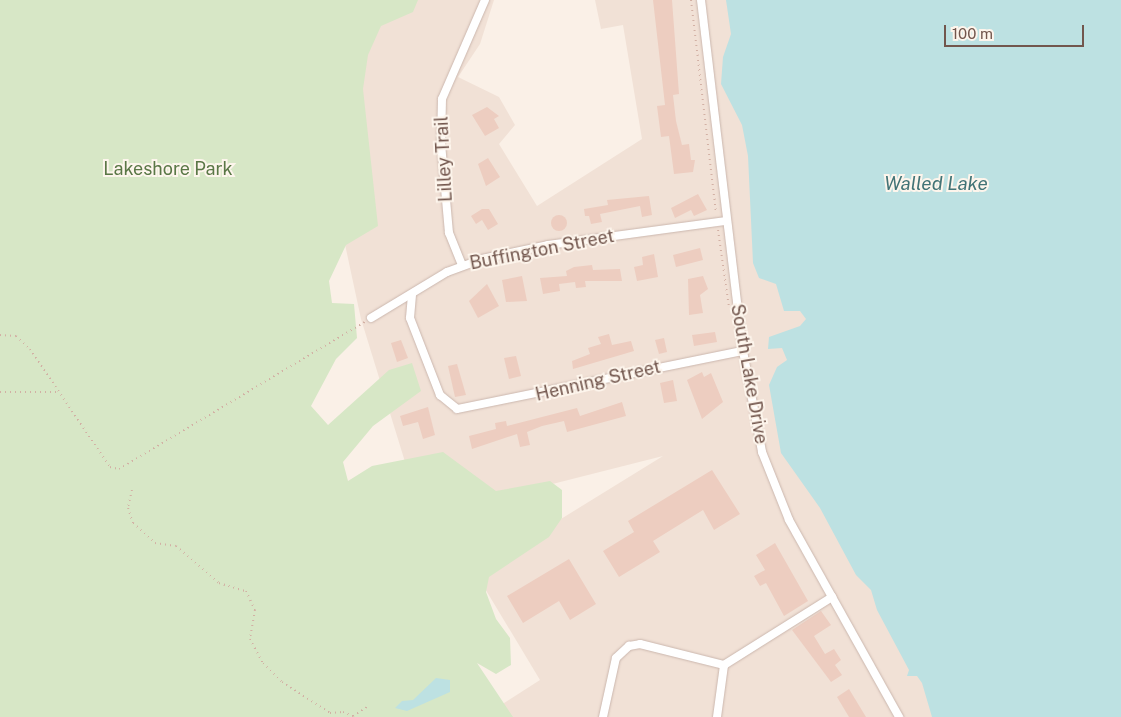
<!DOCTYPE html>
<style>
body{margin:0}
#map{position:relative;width:1121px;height:717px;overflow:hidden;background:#faf0e7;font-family:"Public Sans",sans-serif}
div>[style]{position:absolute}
.residential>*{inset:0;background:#f1e1d6}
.green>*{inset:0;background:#d7e7c6}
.water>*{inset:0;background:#bde1e2}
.building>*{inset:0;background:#edcdc0}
.round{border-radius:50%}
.path>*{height:2px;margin-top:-1px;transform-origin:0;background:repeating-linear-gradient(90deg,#d2b0a4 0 1px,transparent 0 5px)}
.roads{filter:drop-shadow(0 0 1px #cbb7ae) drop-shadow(0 0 1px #cbb7ae)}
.street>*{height:8px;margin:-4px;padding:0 4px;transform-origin:4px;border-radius:4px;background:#fff}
span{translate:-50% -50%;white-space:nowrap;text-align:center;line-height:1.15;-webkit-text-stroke:4px #fdf5ec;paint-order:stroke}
.street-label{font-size:18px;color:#72564d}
.park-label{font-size:18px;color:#5a7746}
.water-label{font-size:19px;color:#427376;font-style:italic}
.scale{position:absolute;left:944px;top:25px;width:140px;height:22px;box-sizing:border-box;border:2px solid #72564d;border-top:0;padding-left:6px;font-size:15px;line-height:18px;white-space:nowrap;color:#72564d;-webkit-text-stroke:4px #fdf5ec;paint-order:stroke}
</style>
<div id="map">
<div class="residential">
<i style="clip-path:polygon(378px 0,494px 0,480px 44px,458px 77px,499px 97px,515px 125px,499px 144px,537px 206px,642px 139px,623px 25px,601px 29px,595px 0,747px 0,1007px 717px,493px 717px,490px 712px,540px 680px,475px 572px,663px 456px,422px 517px,361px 319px,337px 207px)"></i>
</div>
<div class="green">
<i style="clip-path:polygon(0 0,418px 0,413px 12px,381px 26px,368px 55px,363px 89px,378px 226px,346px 245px,329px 281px,332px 303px,354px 304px,357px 338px,336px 359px,311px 406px,328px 425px,389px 370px,412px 363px,421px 391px,373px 426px,343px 462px,348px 481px,372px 466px,443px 452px,496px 491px,550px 481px,562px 490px,562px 518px,549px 537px,489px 577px,486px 592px,496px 619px,510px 638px,511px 665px,496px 674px,477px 663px,513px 717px,0 717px)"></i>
</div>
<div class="water">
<i style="clip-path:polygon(726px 0,1121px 0,1121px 717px,932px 717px,922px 683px,917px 676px,907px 676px,909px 670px,877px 610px,871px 590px,856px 575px,820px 508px,781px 453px,769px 385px,777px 367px,787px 360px,782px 348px,768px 349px,769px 337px,800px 326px,806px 319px,800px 311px,784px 311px,776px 284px,759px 278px,753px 263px,748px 156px,742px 125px,721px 84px,723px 57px,731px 34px)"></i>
<i style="clip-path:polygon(436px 678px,450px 680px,450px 692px,407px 711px,395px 708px,402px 701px,413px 700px)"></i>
</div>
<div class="building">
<i style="clip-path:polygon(653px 0,672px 0,679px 94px,673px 95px,676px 121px,682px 145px,689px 144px,691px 160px,695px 160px,693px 172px,674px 174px,669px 136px,661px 137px,657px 106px,665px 105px)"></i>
<i style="clip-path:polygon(487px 107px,499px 116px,494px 119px,499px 128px,485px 136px,472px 115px)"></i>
<i style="clip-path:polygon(488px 158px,500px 177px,486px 186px,478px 164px)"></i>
<i style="clip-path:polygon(698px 194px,707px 210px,694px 216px,691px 210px,675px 218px,671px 208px)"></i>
<i style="clip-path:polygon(649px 196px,652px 215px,642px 217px,640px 206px,600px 214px,602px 222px,591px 224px,589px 216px,585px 216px,584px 209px,608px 205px,607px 200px)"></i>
<i style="clip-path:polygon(482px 209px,489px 209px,498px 224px,488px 230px,482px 220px,476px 224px,471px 216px)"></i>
<i class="round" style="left:551px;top:215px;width:16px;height:16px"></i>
<i style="clip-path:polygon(700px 248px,703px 260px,676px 267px,673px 255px)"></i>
<i style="clip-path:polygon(654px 254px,658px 277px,637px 281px,634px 267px,643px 265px,642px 257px)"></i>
<i style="clip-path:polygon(592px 265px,593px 270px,620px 269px,622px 281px,585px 281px,586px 287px,576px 288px,575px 282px,559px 284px,560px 291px,543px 294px,540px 278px,567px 276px,566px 271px,574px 267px)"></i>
<i style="clip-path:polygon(522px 276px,527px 301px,506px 302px,502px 280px)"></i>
<i style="clip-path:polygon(703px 276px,708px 289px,700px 295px,703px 313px,689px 315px,688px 279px)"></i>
<i style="clip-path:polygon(487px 284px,499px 306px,478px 318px,469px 301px)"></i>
<i style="clip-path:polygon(715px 332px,717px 342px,694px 346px,692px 335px)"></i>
<i style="clip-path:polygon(609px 334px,612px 345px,631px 341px,634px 351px,573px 369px,572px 361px,590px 354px,588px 348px,601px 344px,598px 337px)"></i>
<i style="clip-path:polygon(664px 338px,667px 352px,659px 354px,655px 340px)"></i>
<i style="clip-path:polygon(401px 340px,408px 358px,397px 362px,391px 343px)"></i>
<i style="clip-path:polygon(516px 356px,521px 376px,509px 379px,504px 358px)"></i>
<i style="clip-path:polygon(457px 364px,466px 395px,455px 397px,448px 366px)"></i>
<i style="clip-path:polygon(702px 372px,704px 377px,711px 373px,723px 402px,702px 419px,687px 380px)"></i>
<i style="clip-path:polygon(673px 380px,677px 401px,664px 403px,660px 383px)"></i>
<i style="clip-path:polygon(622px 402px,626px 416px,567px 432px,564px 421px,542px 426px,527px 432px,530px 445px,520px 447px,517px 434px,472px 449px,469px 436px,496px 429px,495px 423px,506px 421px,507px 426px,577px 408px,580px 416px)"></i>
<i style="clip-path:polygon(428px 407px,435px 435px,423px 439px,418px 422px,403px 426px,400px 416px)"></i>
<i style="clip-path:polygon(712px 470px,740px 514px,714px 530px,703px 510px,653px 541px,660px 552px,619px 577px,603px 551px,634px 532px,628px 521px)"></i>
<i style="clip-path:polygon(775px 543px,808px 601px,784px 616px,766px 583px,760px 586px,754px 576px,765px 570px,756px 555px)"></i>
<i style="clip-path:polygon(569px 559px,596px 604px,570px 620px,559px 601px,523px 623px,507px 596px)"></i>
<i style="clip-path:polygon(821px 611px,831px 625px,814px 636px,825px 654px,834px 649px,841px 660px,835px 665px,842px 675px,831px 682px,792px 630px)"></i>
<i style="clip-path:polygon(849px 689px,866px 717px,849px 717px,837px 697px)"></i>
</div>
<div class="path">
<i style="left:691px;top:0;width:214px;rotate:83.3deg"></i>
<i style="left:718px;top:230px;width:78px;rotate:81.9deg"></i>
<i style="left:0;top:335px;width:16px;rotate:4deg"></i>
<i style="left:16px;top:336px;width:19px;rotate:43deg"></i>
<i style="left:30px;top:349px;width:143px;rotate:55.9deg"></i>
<i style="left:110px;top:467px;width:9px;rotate:13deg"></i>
<i style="left:119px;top:469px;width:287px;rotate:-30.9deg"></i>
<i style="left:0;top:392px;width:59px"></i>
<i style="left:132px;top:490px;width:18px;rotate:103deg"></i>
<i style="left:128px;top:508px;width:16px;rotate:72deg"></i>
<i style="left:133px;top:523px;width:30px;rotate:42deg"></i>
<i style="left:155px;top:543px;width:21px;rotate:8deg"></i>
<i style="left:176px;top:546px;width:57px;rotate:40.7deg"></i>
<i style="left:219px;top:583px;width:28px;rotate:17deg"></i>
<i style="left:246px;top:591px;width:21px;rotate:65deg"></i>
<i style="left:255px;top:610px;width:29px;rotate:100deg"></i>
<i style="left:250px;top:639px;width:27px;rotate:62deg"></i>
<i style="left:263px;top:663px;width:27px;rotate:45deg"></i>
<i style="left:282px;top:682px;width:57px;rotate:32.9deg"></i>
<i style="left:330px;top:713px;width:13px;rotate:-4deg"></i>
<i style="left:343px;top:712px;width:11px;rotate:22deg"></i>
<i style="left:353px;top:716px;width:17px;rotate:-33deg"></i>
</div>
<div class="roads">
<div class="street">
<i style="left:701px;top:0;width:354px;rotate:83.2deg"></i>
<i style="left:743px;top:351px;width:103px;rotate:79.3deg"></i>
<i style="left:762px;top:452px;width:73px;rotate:68.3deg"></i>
<i style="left:789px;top:520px;width:226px;rotate:60.8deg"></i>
<i style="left:462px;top:265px;width:35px;rotate:-112deg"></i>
<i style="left:449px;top:233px;width:90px;rotate:-95.1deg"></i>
<i style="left:441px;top:143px;width:44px;rotate:-88.7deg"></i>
<i style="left:442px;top:99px;width:108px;rotate:-66.5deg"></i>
<i style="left:412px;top:295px;width:23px;rotate:95deg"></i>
<i style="left:410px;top:318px;width:83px;rotate:68.7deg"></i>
<i style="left:440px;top:395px;width:22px;rotate:39deg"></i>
<i style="left:457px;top:409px;width:292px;rotate:-11.5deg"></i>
<i style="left:371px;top:318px;width:89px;rotate:-31.2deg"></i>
<i style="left:447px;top:272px;width:37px;rotate:-20deg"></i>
<i style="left:482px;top:259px;width:67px;rotate:-12deg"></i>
<i style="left:548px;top:245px;width:180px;rotate:-7.7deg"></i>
<i style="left:603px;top:717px;width:60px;rotate:-77.6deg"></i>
<i style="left:616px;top:658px;width:18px;rotate:-43deg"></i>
<i style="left:629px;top:646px;width:11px;rotate:-10deg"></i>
<i style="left:640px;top:644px;width:87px;rotate:14deg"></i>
<i style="left:724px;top:665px;width:128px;rotate:-32.2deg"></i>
<i style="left:717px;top:717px;width:52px;rotate:-82.3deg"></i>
</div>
</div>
<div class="street-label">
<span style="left:444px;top:159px;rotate:-93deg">Lilley Trail</span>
<span style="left:542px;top:250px;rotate:-11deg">Buffington Street</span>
<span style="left:749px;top:374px;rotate:80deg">South Lake Drive</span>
<span style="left:598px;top:381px;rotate:-13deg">Henning Street</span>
</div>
<div class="park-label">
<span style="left:168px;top:169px">Lakeshore Park</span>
</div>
<div class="water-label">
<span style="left:936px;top:184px">Walled Lake</span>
</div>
<div class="scale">100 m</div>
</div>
